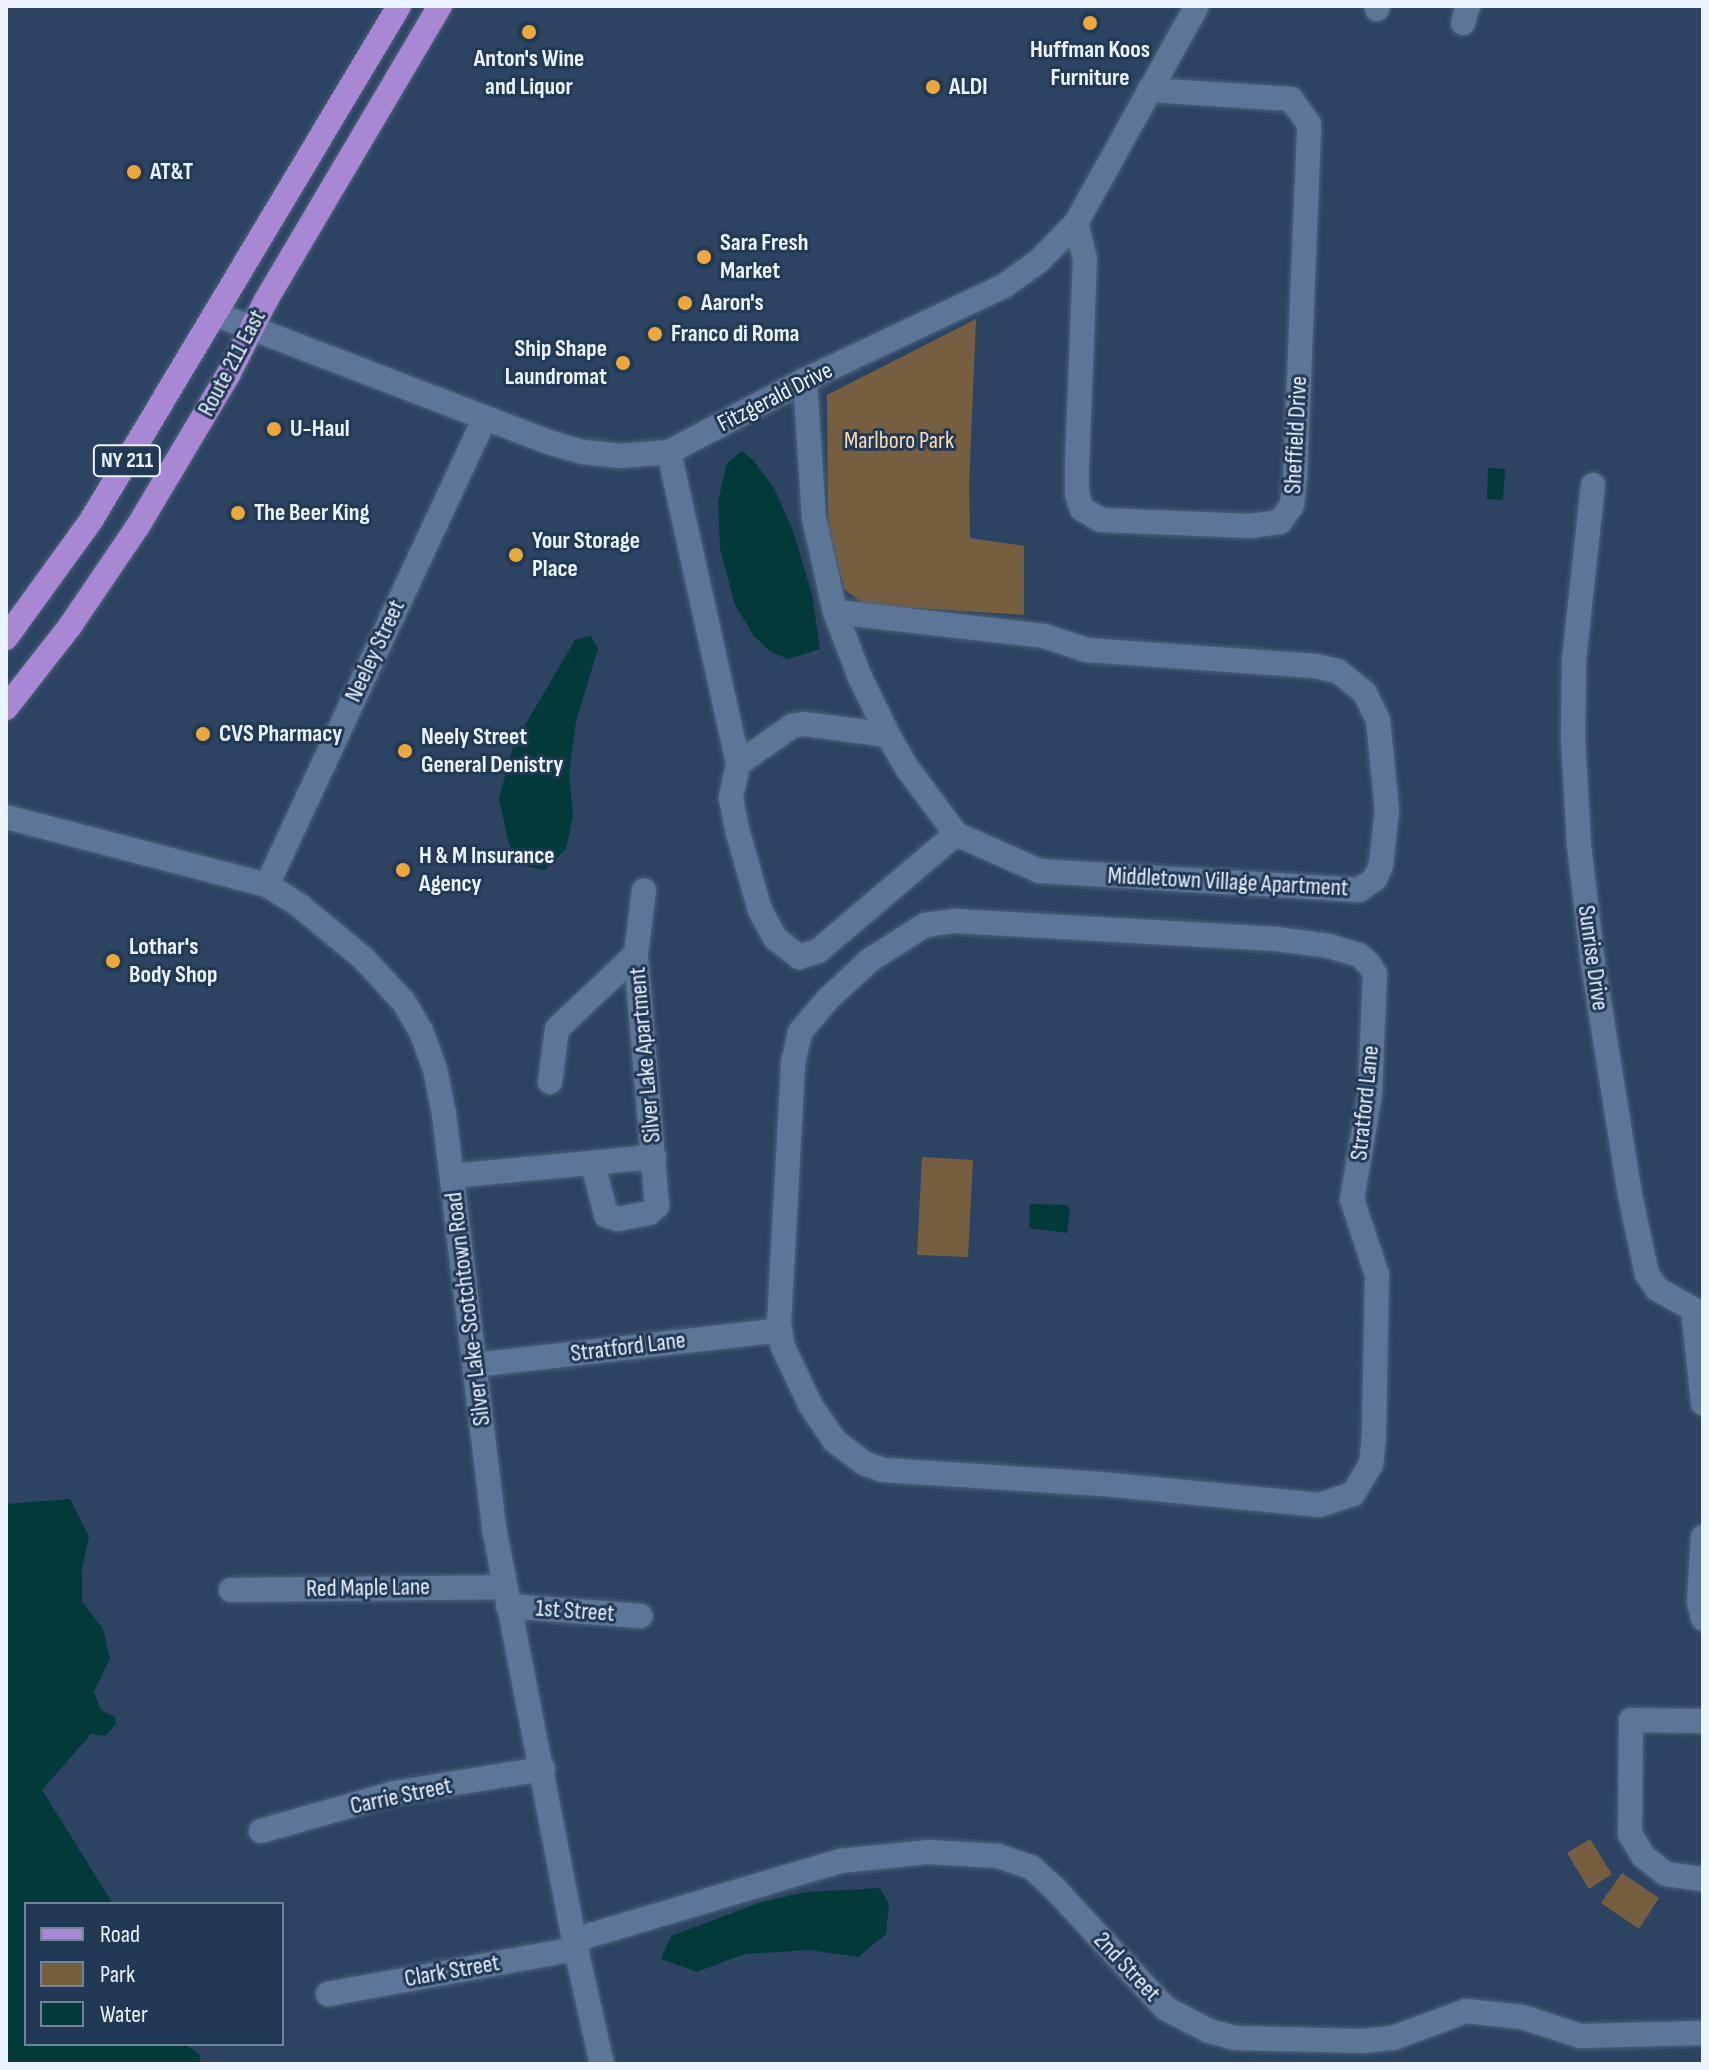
<!DOCTYPE html>
<style>
body{margin:0}
#map{position:relative;width:1709px;height:2070px;overflow:hidden;background:#2c4462;font-family:"Sofia Sans Condensed",sans-serif}
div>[style]{position:absolute}
.green>*{inset:0;background:#755f40}
.water>*{inset:0;background:#023939}
.roads{filter:drop-shadow(0 0 2px #4f627a) drop-shadow(0 0 2px #4f627a)}
.minor>*{height:24px;margin:-12px;padding:0 12px;transform-origin:12px;border-radius:12px;background:#5c7697}
.major>*{height:24px;margin:-12px;padding:0 12px;transform-origin:12px;border-radius:12px;background:#a887d5}
.dots>*{width:22px;height:22px;translate:-50% -50%;box-sizing:border-box;border:4px solid #223956;border-radius:50%}
span{translate:-50% -50%;white-space:nowrap;text-align:center;line-height:1.15;-webkit-text-stroke:6px #223956;paint-order:stroke}
.shield-label span{padding:2px 6px;background:#223956;border:2px solid;border-radius:6px;-webkit-text-stroke-width:0}
.shield-label{font-size:22px;color:#eaf3fe;font-weight:700}
.poi-label{font-size:24px;color:#eaf3fe;font-weight:700}
.left{translate:0 -50%;text-align:left}
.right{translate:-100% -50%;text-align:right}
.street-label{font-size:24px;color:#eaf3fe}
.park-label{font-size:24px;color:#ffdcaf}
.frame{position:absolute;inset:0;border:8px solid #eaf3fe;pointer-events:none}
.legend{position:absolute;left:24px;top:1902px;width:260px;height:144px;box-sizing:border-box;background:#223956;border:2px solid #728399;margin:0;padding:10px 14px;list-style:none;font-size:24px;color:#eaf3fe}
.legend li{display:flex;align-items:center;gap:16px;height:40px}
.legend b{width:40px;border:2px solid #728399}
</style>
<div id="map">
<div class="green">
<i style="clip-path:polygon(976px 319px,969px 486px,970px 538px,1024px 546px,1024px 615px,865px 605px,844px 589px,828px 524px,827px 395px)"></i>
<i style="clip-path:polygon(922px 1157px,973px 1160px,968px 1257px,917px 1255px)"></i>
<i style="clip-path:polygon(1590px 1839px,1612px 1874px,1589px 1889px,1567px 1853px)"></i>
<i style="clip-path:polygon(1622px 1873px,1659px 1898px,1639px 1929px,1601px 1903px)"></i>
</div>
<div class="water">
<i style="clip-path:polygon(742px 451px,753px 460px,774px 488px,793px 531px,812px 595px,820px 649px,788px 659px,771px 652px,754px 636px,735px 605px,720px 548px,718px 501px,727px 463px)"></i>
<i style="clip-path:polygon(1488px 468px,1505px 469px,1503px 500px,1487px 499px)"></i>
<i style="clip-path:polygon(591px 636px,598px 649px,576px 721px,569px 774px,573px 816px,566px 849px,544px 870px,526px 866px,509px 845px,499px 798px,514px 744px,575px 640px)"></i>
<i style="clip-path:polygon(1030px 1204px,1066px 1205px,1070px 1209px,1067px 1233px,1029px 1228px)"></i>
<i style="clip-path:polygon(70px 1499px,89px 1536px,82px 1569px,82px 1602px,103px 1629px,110px 1658px,94px 1692px,101px 1710px,115px 1717px,116px 1724px,105px 1736px,91px 1734px,42px 1790px,113px 1904px,26px 1904px,26px 2044px,185px 2044px,199px 2054px,201px 2064px,6px 2064px,6px 1504px)"></i>
<i style="clip-path:polygon(880px 1888px,889px 1904px,886px 1934px,858px 1957px,810px 1950px,744px 1954px,697px 1972px,661px 1959px,671px 1936px,762px 1902px,807px 1892px)"></i>
</div>
<div class="roads">
<div class="minor">
<i style="left:1377px;top:9px;width:3px;rotate:-72deg"></i>
<i style="left:1463px;top:23px;width:18px;rotate:-74deg"></i>
<i style="left:1076px;top:223px;width:36px;rotate:76deg"></i>
<i style="left:1085px;top:258px;width:209px;rotate:92.2deg"></i>
<i style="left:1077px;top:467px;width:27px;rotate:90deg"></i>
<i style="left:1077px;top:494px;width:16px;rotate:72deg"></i>
<i style="left:1082px;top:509px;width:22px;rotate:30deg"></i>
<i style="left:1101px;top:520px;width:150px;rotate:2.3deg"></i>
<i style="left:1251px;top:526px;width:29px;rotate:-8deg"></i>
<i style="left:1280px;top:522px;width:21px;rotate:-55deg"></i>
<i style="left:1292px;top:505px;width:27px;rotate:-84deg"></i>
<i style="left:1295px;top:478px;width:354px;rotate:-87.7deg"></i>
<i style="left:1309px;top:124px;width:31px;rotate:-126deg"></i>
<i style="left:1291px;top:99px;width:142px;rotate:-176.4deg"></i>
<i style="left:215px;top:314px;width:357px;rotate:21deg"></i>
<i style="left:548px;top:442px;width:36px;rotate:16deg"></i>
<i style="left:583px;top:452px;width:38px;rotate:6deg"></i>
<i style="left:621px;top:456px;width:48px;rotate:-4.8deg"></i>
<i style="left:669px;top:452px;width:154px;rotate:-27.9deg"></i>
<i style="left:805px;top:380px;width:220px;rotate:-25.3deg"></i>
<i style="left:1004px;top:286px;width:43px;rotate:-35.5deg"></i>
<i style="left:1039px;top:261px;width:53px;rotate:-45.8deg"></i>
<i style="left:1076px;top:223px;width:248px;rotate:-60.9deg"></i>
<i style="left:805px;top:380px;width:138px;rotate:86.3deg"></i>
<i style="left:814px;top:518px;width:96px;rotate:77.4deg"></i>
<i style="left:835px;top:612px;width:67px;rotate:69.1deg"></i>
<i style="left:859px;top:675px;width:67px;rotate:64.2deg"></i>
<i style="left:888px;top:735px;width:38px;rotate:60deg"></i>
<i style="left:907px;top:768px;width:82px;rotate:53.4deg"></i>
<i style="left:956px;top:834px;width:91px;rotate:24deg"></i>
<i style="left:1039px;top:871px;width:321px;rotate:3.4deg"></i>
<i style="left:1359px;top:890px;width:19px;rotate:-35deg"></i>
<i style="left:1375px;top:879px;width:15px;rotate:-67deg"></i>
<i style="left:1381px;top:865px;width:55px;rotate:-83.8deg"></i>
<i style="left:1387px;top:810px;width:90px;rotate:-95.7deg"></i>
<i style="left:1378px;top:720px;width:30px;rotate:-116deg"></i>
<i style="left:1365px;top:693px;width:35px;rotate:-141deg"></i>
<i style="left:1338px;top:671px;width:24px;rotate:-168deg"></i>
<i style="left:1315px;top:666px;width:229px;rotate:-176deg"></i>
<i style="left:1087px;top:650px;width:45px;rotate:-162deg"></i>
<i style="left:1044px;top:636px;width:210px;rotate:-173.4deg"></i>
<i style="left:669px;top:452px;width:320px;rotate:77.5deg"></i>
<i style="left:1593px;top:485px;width:177px;rotate:96.2deg"></i>
<i style="left:1574px;top:661px;width:77px;rotate:90.7deg"></i>
<i style="left:1573px;top:738px;width:107px;rotate:86.8deg"></i>
<i style="left:1579px;top:845px;width:120px;rotate:83.3deg"></i>
<i style="left:1593px;top:964px;width:234px;rotate:80.9deg"></i>
<i style="left:1630px;top:1195px;width:81px;rotate:77.9deg"></i>
<i style="left:1647px;top:1274px;width:18px;rotate:56deg"></i>
<i style="left:1657px;top:1289px;width:41px;rotate:29.1deg"></i>
<i style="left:888px;top:735px;width:85px;rotate:-172.5deg"></i>
<i style="left:804px;top:724px;width:12px;rotate:171deg"></i>
<i style="left:792px;top:726px;width:66px;rotate:144.9deg"></i>
<i style="left:738px;top:764px;width:35px;rotate:102deg"></i>
<i style="left:731px;top:798px;width:36px;rotate:79deg"></i>
<i style="left:738px;top:833px;width:80px;rotate:74.1deg"></i>
<i style="left:760px;top:910px;width:32px;rotate:62deg"></i>
<i style="left:775px;top:938px;width:31px;rotate:38deg"></i>
<i style="left:799px;top:957px;width:20px;rotate:-18deg"></i>
<i style="left:818px;top:951px;width:181px;rotate:-40.3deg"></i>
<i style="left:6px;top:817px;width:270px;rotate:14.6deg"></i>
<i style="left:267px;top:885px;width:39px;rotate:32deg"></i>
<i style="left:300px;top:906px;width:82px;rotate:39.5deg"></i>
<i style="left:363px;top:958px;width:59px;rotate:47.1deg"></i>
<i style="left:403px;top:1001px;width:35px;rotate:59deg"></i>
<i style="left:421px;top:1031px;width:40px;rotate:69.8deg"></i>
<i style="left:435px;top:1069px;width:46px;rotate:78.7deg"></i>
<i style="left:444px;top:1114px;width:422px;rotate:83.1deg"></i>
<i style="left:495px;top:1533px;width:415px;rotate:79deg"></i>
<i style="left:574px;top:1940px;width:127px;rotate:77.3deg"></i>
<i style="left:267px;top:885px;width:515px;rotate:-64.98deg"></i>
<i style="left:955px;top:921px;width:322px;rotate:3.2deg"></i>
<i style="left:1276px;top:939px;width:53px;rotate:7.5deg"></i>
<i style="left:1329px;top:946px;width:31px;rotate:17deg"></i>
<i style="left:1359px;top:955px;width:13px;rotate:42deg"></i>
<i style="left:1369px;top:964px;width:12px;rotate:59deg"></i>
<i style="left:1375px;top:974px;width:120px;rotate:92.4deg"></i>
<i style="left:1370px;top:1094px;width:107px;rotate:99.7deg"></i>
<i style="left:1352px;top:1199px;width:80px;rotate:71.8deg"></i>
<i style="left:1377px;top:1275px;width:162px;rotate:91.1deg"></i>
<i style="left:1374px;top:1437px;width:27px;rotate:96deg"></i>
<i style="left:1371px;top:1464px;width:35px;rotate:121deg"></i>
<i style="left:1353px;top:1494px;width:35px;rotate:162deg"></i>
<i style="left:1320px;top:1505px;width:220px;rotate:-174.5deg"></i>
<i style="left:1101px;top:1484px;width:218px;rotate:-176.3deg"></i>
<i style="left:883px;top:1470px;width:20px;rotate:-160deg"></i>
<i style="left:864px;top:1463px;width:38px;rotate:-143deg"></i>
<i style="left:834px;top:1440px;width:41px;rotate:-124.1deg"></i>
<i style="left:811px;top:1406px;width:65px;rotate:-115.4deg"></i>
<i style="left:783px;top:1347px;width:23px;rotate:-100deg"></i>
<i style="left:779px;top:1324px;width:261px;rotate:-86.9deg"></i>
<i style="left:793px;top:1063px;width:32px;rotate:-77deg"></i>
<i style="left:800px;top:1032px;width:43px;rotate:-49.7deg"></i>
<i style="left:828px;top:999px;width:57px;rotate:-42.9deg"></i>
<i style="left:870px;top:960px;width:65px;rotate:-32.5deg"></i>
<i style="left:925px;top:925px;width:30px;rotate:-8deg"></i>
<i style="left:550px;top:1082px;width:53px;rotate:-82.5deg"></i>
<i style="left:557px;top:1029px;width:109px;rotate:-43.5deg"></i>
<i style="left:636px;top:954px;width:64px;rotate:-82.9deg"></i>
<i style="left:593px;top:1164px;width:53px;rotate:75.7deg"></i>
<i style="left:606px;top:1215px;width:13px;rotate:18deg"></i>
<i style="left:618px;top:1219px;width:32px;rotate:-11deg"></i>
<i style="left:649px;top:1213px;width:11px;rotate:-41deg"></i>
<i style="left:657px;top:1206px;width:253px;rotate:-94.8deg"></i>
<i style="left:452px;top:1176px;width:203px;rotate:-5.4deg"></i>
<i style="left:1693px;top:1309px;width:95px;rotate:83.9deg"></i>
<i style="left:475px;top:1365px;width:307px;rotate:-6.5deg"></i>
<i style="left:1703px;top:1537px;width:64px;rotate:93.6deg"></i>
<i style="left:1699px;top:1601px;width:18px;rotate:77deg"></i>
<i style="left:231px;top:1590px;width:274px;rotate:-0.6deg"></i>
<i style="left:508px;top:1606px;width:133px;rotate:4.3deg"></i>
<i style="left:1703px;top:1721px;width:72px;rotate:-179.2deg"></i>
<i style="left:1631px;top:1720px;width:114px;rotate:90.5deg"></i>
<i style="left:1630px;top:1834px;width:26px;rotate:59deg"></i>
<i style="left:1643px;top:1856px;width:29px;rotate:38deg"></i>
<i style="left:1666px;top:1874px;width:37px;rotate:8deg"></i>
<i style="left:261px;top:1831px;width:138px;rotate:-15.9deg"></i>
<i style="left:394px;top:1793px;width:151px;rotate:-9.2deg"></i>
<i style="left:574px;top:1940px;width:277px;rotate:-16.5deg"></i>
<i style="left:840px;top:1861px;width:88px;rotate:-5.8deg"></i>
<i style="left:928px;top:1852px;width:70px;rotate:3.3deg"></i>
<i style="left:998px;top:1856px;width:36px;rotate:19deg"></i>
<i style="left:1032px;top:1868px;width:30px;rotate:42deg"></i>
<i style="left:1054px;top:1888px;width:163px;rotate:47.2deg"></i>
<i style="left:1165px;top:2008px;width:50px;rotate:27.6deg"></i>
<i style="left:1209px;top:2031px;width:27px;rotate:15deg"></i>
<i style="left:1235px;top:2038px;width:128px;rotate:1.3deg"></i>
<i style="left:1363px;top:2041px;width:30px;rotate:-6deg"></i>
<i style="left:1393px;top:2038px;width:78px;rotate:-20.3deg"></i>
<i style="left:1466px;top:2011px;width:56px;rotate:6.1deg"></i>
<i style="left:1522px;top:2017px;width:62px;rotate:17.9deg"></i>
<i style="left:1581px;top:2036px;width:122px;rotate:-1.4deg"></i>
<i style="left:328px;top:1994px;width:252px;rotate:-10.3deg"></i>
</div>
<div class="major">
<i style="left:6px;top:638px;width:147px;rotate:-54.1deg"></i>
<i style="left:92px;top:519px;width:598px;rotate:-59.1deg"></i>
<i style="left:6px;top:708px;width:104px;rotate:-52deg"></i>
<i style="left:70px;top:626px;width:121px;rotate:-55.8deg"></i>
<i style="left:138px;top:526px;width:176px;rotate:-59.2deg"></i>
<i style="left:228px;top:375px;width:84px;rotate:-63.1deg"></i>
<i style="left:266px;top:300px;width:342px;rotate:-59.4deg"></i>
</div>
</div>
<div class="dots">
<i style="left:1090px;top:23px;background:#eda83b"></i>
<i style="left:529px;top:32px;background:#eda83b"></i>
<i style="left:933px;top:87px;background:#eda83b"></i>
<i style="left:134px;top:172px;background:#eda83b"></i>
<i style="left:704px;top:257px;background:#eda83b"></i>
<i style="left:685px;top:303px;background:#eda83b"></i>
<i style="left:655px;top:334px;background:#eda83b"></i>
<i style="left:623px;top:363px;background:#eda83b"></i>
<i style="left:274px;top:429px;background:#eda83b"></i>
<i style="left:238px;top:513px;background:#eda83b"></i>
<i style="left:516px;top:555px;background:#eda83b"></i>
<i style="left:203px;top:734px;background:#eda83b"></i>
<i style="left:405px;top:751px;background:#eda83b"></i>
<i style="left:403px;top:870px;background:#eda83b"></i>
<i style="left:113px;top:961px;background:#eda83b"></i>
</div>
<div class="shield-label">
<span style="left:127px;top:461px">NY 211</span>
</div>
<div class="poi-label">
<span style="left:1090px;top:64px">Huffman Koos<br>Furniture</span>
<span style="left:529px;top:73px">Anton's Wine<br>and Liquor</span>
<span class="left" style="left:949px;top:87px">ALDI</span>
<span class="left" style="left:150px;top:172px">AT&amp;T</span>
<span class="left" style="left:720px;top:257px">Sara Fresh<br>Market</span>
<span class="left" style="left:701px;top:303px">Aaron's</span>
<span class="left" style="left:671px;top:334px">Franco di Roma</span>
<span class="right" style="left:607px;top:363px">Ship Shape<br>Laundromat</span>
<span class="left" style="left:290px;top:429px">U-Haul</span>
<span class="left" style="left:254px;top:513px">The Beer King</span>
<span class="left" style="left:532px;top:555px">Your Storage<br>Place</span>
<span class="left" style="left:219px;top:734px">CVS Pharmacy</span>
<span class="left" style="left:421px;top:751px">Neely Street<br>General Denistry</span>
<span class="left" style="left:419px;top:870px">H &amp; M Insurance<br>Agency</span>
<span class="left" style="left:129px;top:961px">Lothar's<br>Body Shop</span>
</div>
<div class="street-label">
<span style="left:232px;top:363px;rotate:-62deg">Route 211 East</span>
<span style="left:775px;top:397px;rotate:-27deg">Fitzgerald Drive</span>
<span style="left:1296px;top:435px;rotate:-87deg">Sheffield Drive</span>
<span style="left:375px;top:651px;rotate:-65deg">Neeley Street</span>
<span style="left:1228px;top:882px;rotate:3deg">Middletown Village Apartment</span>
<span style="left:1593px;top:958px;rotate:82deg">Sunrise Drive</span>
<span style="left:645px;top:1055px;rotate:-95deg">Silver Lake Apartment</span>
<span style="left:1365px;top:1103px;rotate:-84deg">Stratford Lane</span>
<span style="left:468px;top:1309px;rotate:-97deg">Silver Lake-Scotchtown Road</span>
<span style="left:628px;top:1347px;rotate:-7deg">Stratford Lane</span>
<span style="left:368px;top:1588px;rotate:-1deg">Red Maple Lane</span>
<span style="left:575px;top:1611px;rotate:4deg">1st Street</span>
<span style="left:401px;top:1796px;rotate:-12deg">Carrie Street</span>
<span style="left:1127px;top:1967px;rotate:47deg">2nd Street</span>
<span style="left:452px;top:1971px;rotate:-10deg">Clark Street</span>
</div>
<div class="park-label">
<span style="left:899px;top:441px">Marlboro Park</span>
</div>
<div class="frame"></div>
<ul class="legend">
<li><b style="height:10px;background:#a887d5"></b>Road</li>
<li><b style="height:22px;background:#755f40"></b>Park</li>
<li><b style="height:22px;background:#023939"></b>Water</li>
</ul>
</div>
